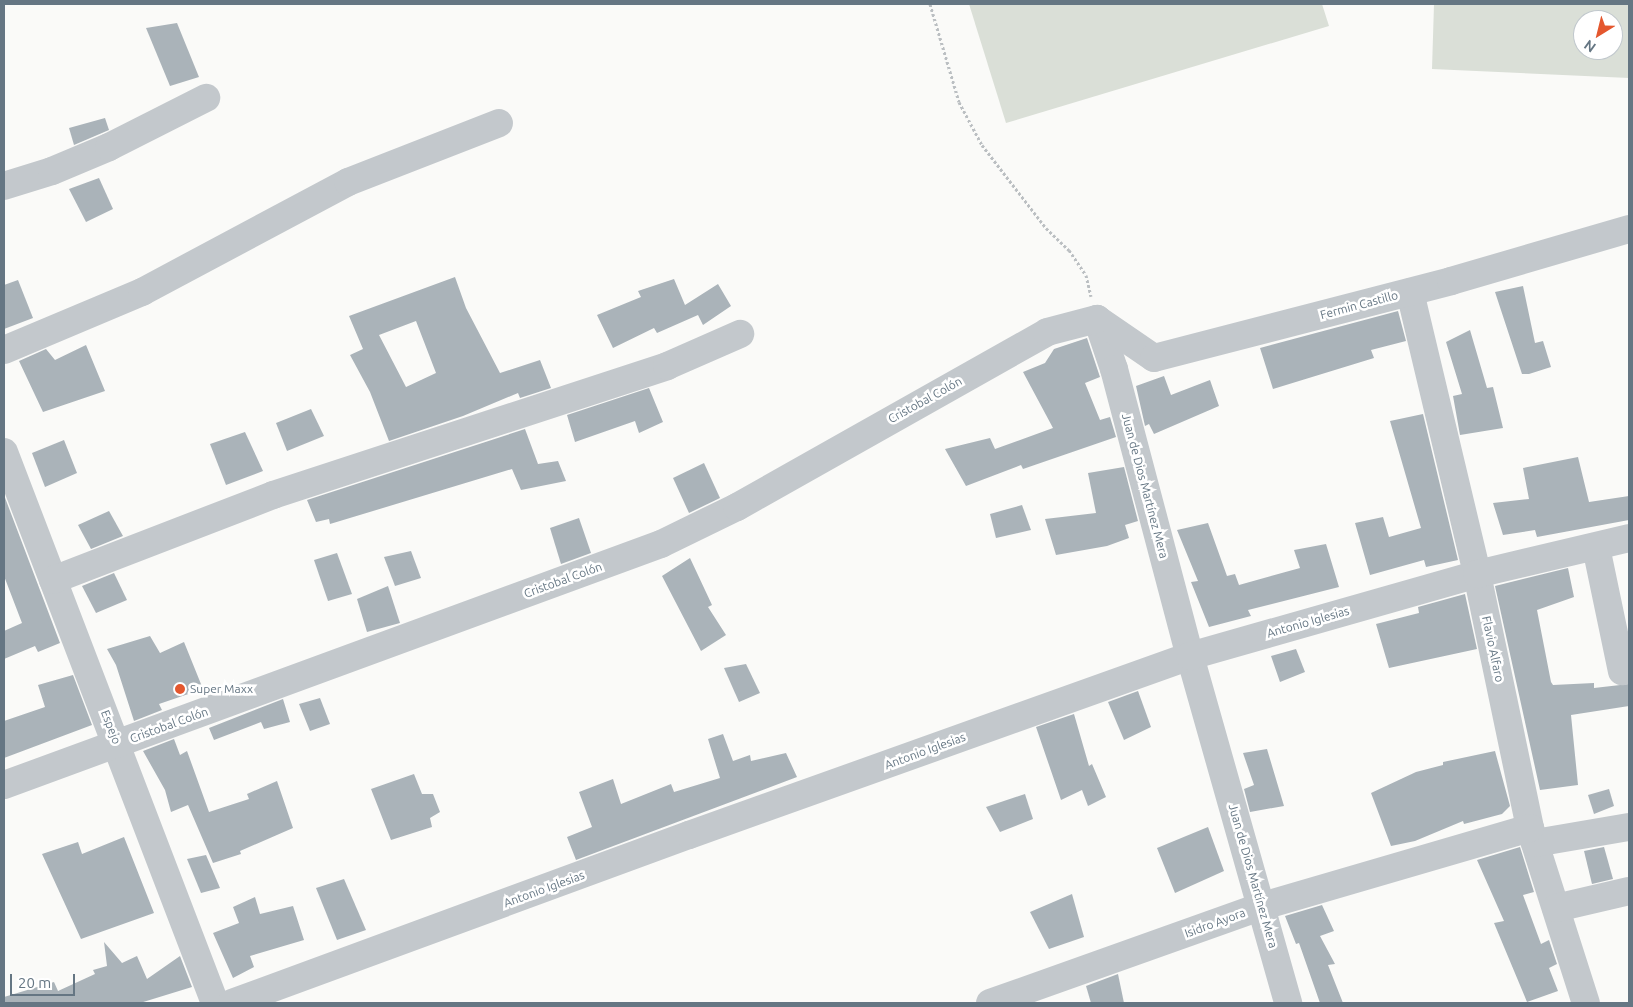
<!DOCTYPE html>
<meta charset="utf-8">
<style>
body{margin:0}
#map{position:relative;width:1633px;height:1007px;overflow:hidden;background:#fafaf8;font-family:Ubuntu,sans-serif}
div>[style]{position:absolute}
.green>*{inset:0;background:#dadfd7}
.building>*{inset:0;background:#aab3b9}
.path>*{height:3px;margin-top:-1.5px;transform-origin:0;background:repeating-linear-gradient(90deg,#bbbfc2 0 2.5px,transparent 0 5px)}
.minor>*{height:28px;margin:-14px;padding:0 14px;transform-origin:14px;border-radius:14px;background:#c3c8cc}
.dots>*{width:14px;height:14px;translate:-50% -50%;box-sizing:border-box;border:2px solid #fff;border-radius:50%}
span{translate:-50% -50%;white-space:nowrap;text-align:center;line-height:1.15;-webkit-text-stroke:5px #fff;paint-order:stroke}
.street-label{font-size:12px;color:#657683}
.poi-label{font-size:12px;color:#657683}
.left{translate:0 -50%;text-align:left}
.frame{position:absolute;inset:0;border:5px solid #657683;pointer-events:none}
.north{position:absolute;left:1573px;top:10px;width:50px;height:50px;box-sizing:border-box;background:#fff;border:1px solid #c1c8cd;border-radius:50%;rotate:216deg;font-size:14px;font-weight:700;line-height:20px;text-align:center;color:#657683}
.north::after{content:'';display:block;margin:auto;width:18px;height:22px;background:#e4572e;clip-path:polygon(50% 0,100% 100%,50% 72%,0 100%)}
.scale{position:absolute;left:10px;top:974px;width:65px;height:22px;box-sizing:border-box;border:2px solid #657683;border-top:0;padding-left:6px;font-size:15px;line-height:18px;white-space:nowrap;color:#657683;-webkit-text-stroke:4px #fff;paint-order:stroke}
</style>
<div id="map">
<div class="green">
<i style="clip-path:polygon(969px 4px,1322px 4px,1329px 26px,1006px 123px)"></i>
<i style="clip-path:polygon(evenodd,1434px 4px,1629px 4px,1629px 78px,1432px 69px,1434px 4px,1583px 20px,1613px 20px,1613px 50px,1583px 50px,1583px 20px)"></i>
</div>
<div class="building">
<i style="clip-path:polygon(177px 23px,199px 77px,170px 86px,146px 28px)"></i>
<i style="clip-path:polygon(105px 118px,109px 130px,74px 145px,69px 128px)"></i>
<i style="clip-path:polygon(99px 178px,113px 209px,86px 222px,69px 189px)"></i>
<i style="clip-path:polygon(evenodd,455px 277px,466px 308px,500px 373px,540px 360px,551px 388px,520px 398px,518px 393px,463px 416px,389px 441px,370px 392px,350px 355px,363px 349px,349px 316px,455px 277px,416px 321px,436px 373px,406px 387px,379px 335px,416px 321px)"></i>
<i style="clip-path:polygon(674px 279px,685px 305px,718px 284px,731px 306px,703px 325px,698px 315px,657px 333px,654px 328px,613px 348px,597px 315px,641px 297px,638px 291px)"></i>
<i style="clip-path:polygon(18px 280px,33px 318px,4px 329px,4px 285px)"></i>
<i style="clip-path:polygon(1523px 286px,1535px 343px,1543px 341px,1551px 367px,1529px 374px,1522px 374px,1495px 292px)"></i>
<i style="clip-path:polygon(1398px 311px,1406px 341px,1371px 350px,1374px 358px,1273px 389px,1260px 348px)"></i>
<i style="clip-path:polygon(1470px 330px,1487px 388px,1493px 387px,1503px 428px,1460px 435px,1453px 396px,1462px 394px,1446px 342px)"></i>
<i style="clip-path:polygon(1087px 338px,1100px 377px,1085px 383px,1100px 420px,1110px 417px,1116px 437px,1023px 469px,1021px 465px,966px 486px,945px 449px,990px 438px,995px 449px,1053px 428px,1023px 372px,1045px 363px,1054px 349px)"></i>
<i style="clip-path:polygon(86px 345px,105px 391px,43px 412px,19px 361px,46px 349px,55px 360px)"></i>
<i style="clip-path:polygon(1164px 376px,1171px 395px,1210px 380px,1219px 406px,1154px 434px,1149px 424px,1145px 426px,1136px 386px)"></i>
<i style="clip-path:polygon(649px 388px,663px 422px,639px 433px,635px 421px,575px 442px,567px 415px)"></i>
<i style="clip-path:polygon(311px 409px,324px 436px,287px 451px,276px 423px)"></i>
<i style="clip-path:polygon(1423px 414px,1458px 560px,1426px 567px,1424px 560px,1370px 575px,1355px 523px,1383px 517px,1389px 537px,1421px 528px,1390px 421px)"></i>
<i style="clip-path:polygon(525px 429px,538px 464px,558px 461px,566px 481px,521px 490px,512px 469px,330px 524px,329px 519px,316px 522px,307px 500px)"></i>
<i style="clip-path:polygon(245px 432px,263px 471px,226px 485px,210px 444px)"></i>
<i style="clip-path:polygon(64px 440px,77px 473px,45px 487px,32px 453px)"></i>
<i style="clip-path:polygon(1578px 457px,1589px 502px,1629px 496px,1629px 520px,1537px 537px,1535px 530px,1503px 535px,1493px 503px,1529px 499px,1523px 468px)"></i>
<i style="clip-path:polygon(704px 463px,720px 498px,689px 513px,673px 478px)"></i>
<i style="clip-path:polygon(1124px 467px,1138px 521px,1125px 525px,1129px 538px,1107px 546px,1056px 555px,1045px 519px,1096px 513px,1088px 473px)"></i>
<i style="clip-path:polygon(4px 495px,60px 643px,38px 652px,35px 646px,4px 659px,4px 631px,22px 623px,4px 576px)"></i>
<i style="clip-path:polygon(1022px 505px,1031px 530px,996px 538px,990px 514px)"></i>
<i style="clip-path:polygon(109px 511px,123px 536px,91px 549px,78px 525px)"></i>
<i style="clip-path:polygon(579px 518px,591px 553px,561px 564px,550px 528px)"></i>
<i style="clip-path:polygon(1208px 523px,1227px 576px,1235px 574px,1239px 585px,1300px 568px,1294px 550px,1326px 544px,1339px 587px,1248px 610px,1251px 616px,1209px 627px,1191px 582px,1198px 581px,1177px 530px)"></i>
<i style="clip-path:polygon(411px 551px,421px 578px,395px 586px,384px 557px)"></i>
<i style="clip-path:polygon(337px 553px,352px 594px,328px 601px,314px 560px)"></i>
<i style="clip-path:polygon(690px 558px,712px 605px,708px 607px,726px 635px,701px 651px,662px 576px)"></i>
<i style="clip-path:polygon(1568px 568px,1574px 597px,1537px 610px,1551px 682px,1553px 685px,1594px 683px,1594px 688px,1629px 684px,1629px 706px,1571px 715px,1578px 785px,1540px 790px,1495px 586px)"></i>
<i style="clip-path:polygon(114px 573px,127px 600px,96px 613px,82px 586px)"></i>
<i style="clip-path:polygon(388px 586px,400px 623px,367px 632px,357px 599px)"></i>
<i style="clip-path:polygon(1465px 594px,1477px 649px,1389px 668px,1376px 624px,1419px 613px,1418px 607px)"></i>
<i style="clip-path:polygon(150px 636px,160px 653px,184px 642px,203px 689px,159px 704px,162px 710px,134px 721px,116px 665px,107px 649px)"></i>
<i style="clip-path:polygon(1296px 649px,1305px 672px,1280px 682px,1271px 656px)"></i>
<i style="clip-path:polygon(746px 664px,760px 693px,739px 702px,724px 668px)"></i>
<i style="clip-path:polygon(73px 675px,92px 725px,4px 758px,4px 721px,45px 707px,38px 685px)"></i>
<i style="clip-path:polygon(1138px 691px,1151px 727px,1124px 740px,1108px 702px)"></i>
<i style="clip-path:polygon(320px 698px,330px 724px,310px 731px,299px 704px)"></i>
<i style="clip-path:polygon(283px 699px,290px 722px,264px 729px,261px 722px,214px 740px,209px 728px)"></i>
<i style="clip-path:polygon(1074px 714px,1089px 766px,1092px 764px,1106px 797px,1088px 806px,1082px 790px,1061px 800px,1036px 727px)"></i>
<i style="clip-path:polygon(723px 734px,733px 761px,750px 755px,751px 761px,786px 753px,797px 777px,576px 860px,567px 837px,592px 827px,579px 792px,613px 779px,621px 804px,671px 784px,674px 792px,720px 778px,708px 739px)"></i>
<i style="clip-path:polygon(174px 739px,180px 755px,187px 751px,209px 812px,249px 799px,247px 794px,277px 781px,293px 828px,240px 851px,241px 854px,213px 863px,188px 805px,171px 812px,165px 790px,143px 751px)"></i>
<i style="clip-path:polygon(1267px 749px,1284px 806px,1250px 812px,1244px 789px,1254px 785px,1243px 753px)"></i>
<i style="clip-path:polygon(1495px 751px,1510px 806px,1502px 814px,1464px 824px,1463px 821px,1415px 841px,1391px 846px,1371px 793px,1416px 772px,1443px 765px,1443px 762px)"></i>
<i style="clip-path:polygon(414px 774px,422px 794px,433px 794px,440px 812px,430px 818px,432px 827px,391px 840px,371px 789px)"></i>
<i style="clip-path:polygon(1609px 789px,1614px 806px,1594px 814px,1588px 795px)"></i>
<i style="clip-path:polygon(1025px 794px,1033px 819px,1000px 832px,986px 807px)"></i>
<i style="clip-path:polygon(1208px 827px,1224px 871px,1175px 893px,1157px 848px)"></i>
<i style="clip-path:polygon(124px 837px,154px 913px,81px 939px,42px 854px,78px 842px,82px 854px)"></i>
<i style="clip-path:polygon(1520px 847px,1534px 892px,1523px 895px,1541px 944px,1549px 940px,1557px 964px,1549px 968px,1558px 991px,1527px 1002px,1494px 923px,1504px 921px,1477px 860px)"></i>
<i style="clip-path:polygon(1604px 847px,1613px 879px,1592px 884px,1584px 851px)"></i>
<i style="clip-path:polygon(206px 855px,220px 888px,201px 893px,187px 859px)"></i>
<i style="clip-path:polygon(344px 879px,366px 930px,337px 940px,316px 888px)"></i>
<i style="clip-path:polygon(1072px 894px,1084px 937px,1049px 949px,1030px 912px)"></i>
<i style="clip-path:polygon(255px 897px,260px 914px,293px 906px,304px 940px,250px 956px,254px 967px,233px 978px,213px 933px,239px 923px,233px 907px)"></i>
<i style="clip-path:polygon(1322px 905px,1334px 931px,1320px 936px,1335px 964px,1328px 965px,1343px 1003px,1320px 1003px,1299px 943px,1296px 944px,1285px 916px)"></i>
<i style="clip-path:polygon(104px 942px,122px 963px,137px 956px,147px 979px,180px 956px,192px 987px,140px 1003px,4px 1003px,4px 997px,54px 982px,58px 991px,95px 974px,93px 970px,107px 966px)"></i>
<i style="clip-path:polygon(1118px 974px,1124px 1003px,1091px 1003px,1086px 986px)"></i>
</div>
<div class="path">
<i style="left:930px;top:4px;width:102px;rotate:73.5deg"></i>
<i style="left:959px;top:102px;width:49px;rotate:61.9deg"></i>
<i style="left:982px;top:145px;width:105px;rotate:52.4deg"></i>
<i style="left:1046px;top:228px;width:32px;rotate:44deg"></i>
<i style="left:1069px;top:250px;width:30px;rotate:56deg"></i>
<i style="left:1086px;top:275px;width:22px;rotate:77deg"></i>
</div>
<div class="minor">
<i style="left:4px;top:186px;width:50px;rotate:-17.4deg"></i>
<i style="left:52px;top:171px;width:62px;rotate:-22.8deg"></i>
<i style="left:109px;top:147px;width:109px;rotate:-26.8deg"></i>
<i style="left:1410px;top:292px;width:290px;rotate:76.6deg"></i>
<i style="left:1477px;top:574px;width:259px;rotate:78.2deg"></i>
<i style="left:1530px;top:828px;width:184px;rotate:72.3deg"></i>
<i style="left:1097px;top:319px;width:53px;rotate:71.2deg"></i>
<i style="left:1114px;top:369px;width:297px;rotate:75.2deg"></i>
<i style="left:1190px;top:656px;width:361px;rotate:74.2deg"></i>
<i style="left:1097px;top:319px;width:69px;rotate:34.4deg"></i>
<i style="left:1154px;top:358px;width:307px;rotate:-14.5deg"></i>
<i style="left:1451px;top:281px;width:185px;rotate:-16.3deg"></i>
<i style="left:4px;top:350px;width:150px;rotate:-22.8deg"></i>
<i style="left:142px;top:292px;width:234px;rotate:-28.1deg"></i>
<i style="left:348px;top:182px;width:162px;rotate:-21.3deg"></i>
<i style="left:4px;top:452px;width:590px;rotate:69.05deg"></i>
<i style="left:1596px;top:547px;width:127px;rotate:78.2deg"></i>
<i style="left:53px;top:580px;width:236px;rotate:-21.1deg"></i>
<i style="left:273px;top:495px;width:415px;rotate:-18.1deg"></i>
<i style="left:667px;top:366px;width:80px;rotate:-23.7deg"></i>
<i style="left:4px;top:785px;width:700px;rotate:-20.14deg"></i>
<i style="left:661px;top:544px;width:85px;rotate:-26deg"></i>
<i style="left:737px;top:507px;width:356px;rotate:-29.4deg"></i>
<i style="left:1047px;top:332px;width:52px;rotate:-14.6deg"></i>
<i style="left:1535px;top:843px;width:95px;rotate:-9.7deg"></i>
<i style="left:1556px;top:908px;width:75px;rotate:-13.1deg"></i>
<i style="left:232px;top:1003px;width:487px;rotate:-20.2deg"></i>
<i style="left:689px;top:835px;width:532px;rotate:-19.66deg"></i>
<i style="left:1190px;top:656px;width:298px;rotate:-15.9deg"></i>
<i style="left:1477px;top:574px;width:156px;rotate:-13.3deg"></i>
<i style="left:990px;top:1003px;width:290px;rotate:-19.6deg"></i>
<i style="left:1263px;top:906px;width:278px;rotate:-16.3deg"></i>
</div>
<div class="dots">
<i style="left:180px;top:689px;background:#e4572e"></i>
</div>
<div class="street-label">
<span style="left:1359px;top:305px;rotate:-15deg">Fermin Castillo</span>
<span style="left:925px;top:400px;rotate:-29deg">Cristobal Colón</span>
<span style="left:1145px;top:486px;rotate:75deg">Juan de Dios Martínez Mera</span>
<span style="left:563px;top:580px;rotate:-20deg">Cristobal Colón</span>
<span style="left:1308px;top:622px;rotate:-16deg">Antonio Iglesias</span>
<span style="left:1493px;top:649px;rotate:78deg">Flavio Alfaro</span>
<span style="left:169px;top:725px;rotate:-20deg">Cristobal Colón</span>
<span style="left:111px;top:727px;rotate:69deg">Espejo</span>
<span style="left:925px;top:751px;rotate:-20deg">Antonio Iglesias</span>
<span style="left:1253px;top:876px;rotate:74deg">Juan de Dios Martínez Mera</span>
<span style="left:544px;top:889px;rotate:-20deg">Antonio Iglesias</span>
<span style="left:1215px;top:923px;rotate:-20deg">Isidro Ayora</span>
</div>
<div class="poi-label">
<span class="left" style="left:190px;top:689px">Super Maxx</span>
</div>
<div class="frame"></div>
<div class="north">N</div>
<div class="scale">20 m</div>
</div>
